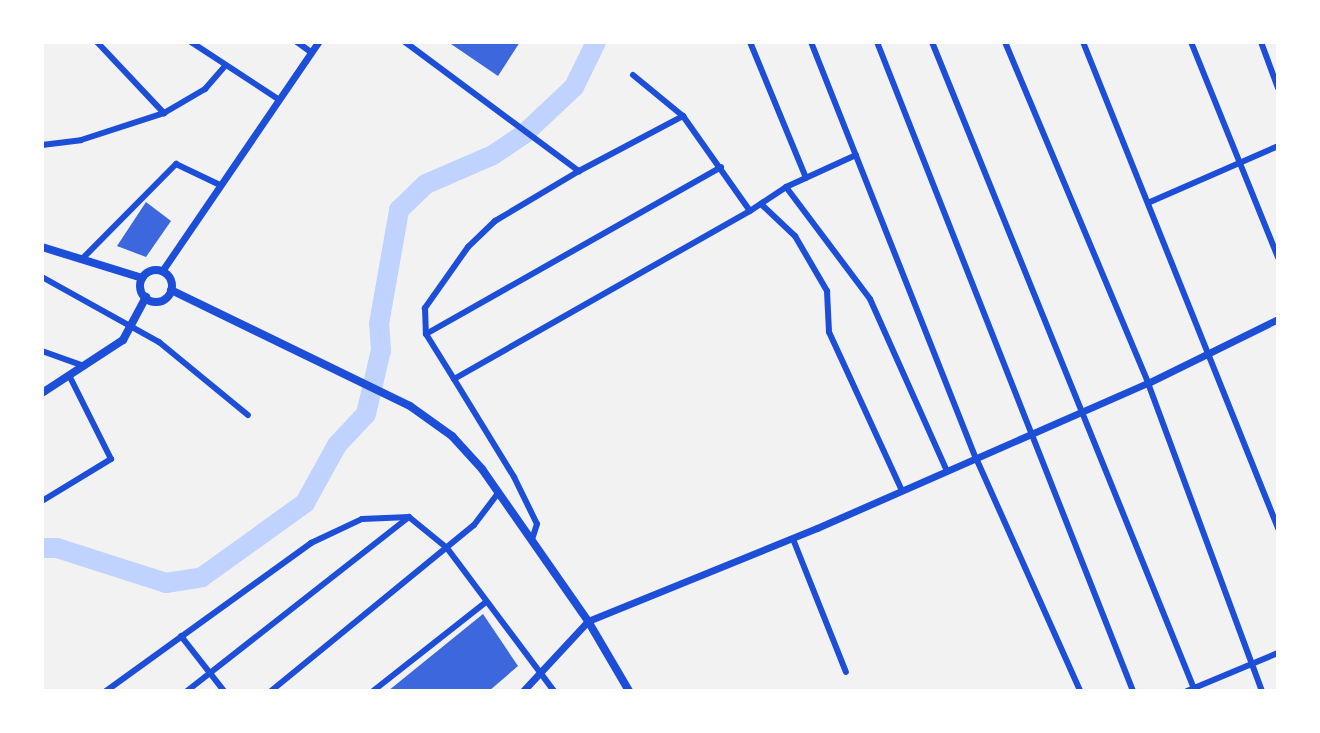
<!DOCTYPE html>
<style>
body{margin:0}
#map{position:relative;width:1320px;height:733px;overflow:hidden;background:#f2f2f2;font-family:"Roboto Condensed",sans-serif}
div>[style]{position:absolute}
.river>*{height:20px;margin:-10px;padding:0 10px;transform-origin:10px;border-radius:10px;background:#bfd3fe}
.building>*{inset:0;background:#3d67dc}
.minor>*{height:6px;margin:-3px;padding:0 3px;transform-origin:3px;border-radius:3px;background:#1d4ed8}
.tertiary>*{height:7px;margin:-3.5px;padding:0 3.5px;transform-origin:3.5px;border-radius:3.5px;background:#1d4ed8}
.secondary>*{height:8px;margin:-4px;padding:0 4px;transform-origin:4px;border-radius:4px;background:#1d4ed8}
.secondary>.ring{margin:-4px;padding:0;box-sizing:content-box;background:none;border:8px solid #1d4ed8;border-radius:50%}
span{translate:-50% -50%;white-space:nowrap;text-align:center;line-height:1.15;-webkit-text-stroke:6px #fff;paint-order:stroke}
.frame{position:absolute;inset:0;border:44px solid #fff;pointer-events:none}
</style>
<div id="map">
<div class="river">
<i style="left:42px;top:548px;width:15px"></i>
<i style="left:57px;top:548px;width:114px;rotate:17.8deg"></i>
<i style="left:166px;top:583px;width:36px;rotate:-9deg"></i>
<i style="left:202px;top:577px;width:127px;rotate:-35.7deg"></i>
<i style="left:305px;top:503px;width:66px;rotate:-61.1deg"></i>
<i style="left:337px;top:445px;width:42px;rotate:-46.9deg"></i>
<i style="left:366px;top:414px;width:66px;rotate:-76.8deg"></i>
<i style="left:381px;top:350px;width:26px;rotate:-94deg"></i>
<i style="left:379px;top:324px;width:116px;rotate:-80deg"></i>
<i style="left:399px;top:210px;width:37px;rotate:-44deg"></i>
<i style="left:426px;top:184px;width:73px;rotate:-23.4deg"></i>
<i style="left:493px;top:155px;width:37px;rotate:-34deg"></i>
<i style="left:524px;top:134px;width:69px;rotate:-43.2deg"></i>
<i style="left:574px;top:87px;width:50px;rotate:-63.9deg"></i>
</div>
<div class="building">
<i style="clip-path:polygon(448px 42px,520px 42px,498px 76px)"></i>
<i style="clip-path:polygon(146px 202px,171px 221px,146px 257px,117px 246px)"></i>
<i style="clip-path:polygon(483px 614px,518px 666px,489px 691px,388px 691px)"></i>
</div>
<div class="minor">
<i style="left:97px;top:42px;width:98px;rotate:46.7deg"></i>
<i style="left:191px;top:42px;width:104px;rotate:33.2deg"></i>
<i style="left:297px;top:42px;width:17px;rotate:36deg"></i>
<i style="left:405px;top:42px;width:217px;rotate:36.6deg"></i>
<i style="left:579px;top:171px;width:118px;rotate:-27.9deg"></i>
<i style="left:683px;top:116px;width:116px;rotate:54.8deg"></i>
<i style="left:750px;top:211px;width:43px;rotate:-33.7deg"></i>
<i style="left:786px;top:187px;width:77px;rotate:-24.6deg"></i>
<i style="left:750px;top:42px;width:147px;rotate:67.6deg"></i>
<i style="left:811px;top:42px;width:448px;rotate:68.4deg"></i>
<i style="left:976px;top:458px;width:255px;rotate:65.9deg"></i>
<i style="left:877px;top:42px;width:698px;rotate:68.47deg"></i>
<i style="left:932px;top:42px;width:700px;rotate:67.94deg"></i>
<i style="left:1005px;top:42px;width:370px;rotate:67.2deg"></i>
<i style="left:1148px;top:383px;width:328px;rotate:69.7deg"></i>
<i style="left:1083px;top:42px;width:524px;rotate:68.14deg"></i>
<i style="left:1191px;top:42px;width:232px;rotate:68deg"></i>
<i style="left:1261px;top:42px;width:49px;rotate:69.7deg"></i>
<i style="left:633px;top:75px;width:65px;rotate:39.4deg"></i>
<i style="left:42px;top:145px;width:39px;rotate:-7deg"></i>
<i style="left:81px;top:140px;width:87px;rotate:-18deg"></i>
<i style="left:164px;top:113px;width:48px;rotate:-30.3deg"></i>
<i style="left:205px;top:89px;width:29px;rotate:-49deg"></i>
<i style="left:579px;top:171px;width:98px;rotate:149.2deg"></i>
<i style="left:495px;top:221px;width:37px;rotate:136deg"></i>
<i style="left:468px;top:247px;width:75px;rotate:125.2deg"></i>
<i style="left:425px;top:308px;width:26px;rotate:88deg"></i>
<i style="left:426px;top:334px;width:53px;rotate:58.1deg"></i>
<i style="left:454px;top:379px;width:340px;rotate:-29.6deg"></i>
<i style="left:786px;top:187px;width:140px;rotate:53.1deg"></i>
<i style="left:870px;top:299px;width:188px;rotate:65.9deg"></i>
<i style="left:1150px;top:202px;width:140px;rotate:-23.6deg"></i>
<i style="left:761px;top:204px;width:47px;rotate:43.3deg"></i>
<i style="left:795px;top:236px;width:64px;rotate:59.8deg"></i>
<i style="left:827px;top:291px;width:41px;rotate:87.2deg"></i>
<i style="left:829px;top:332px;width:175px;rotate:65.3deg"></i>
<i style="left:82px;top:259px;width:134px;rotate:-45.3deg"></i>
<i style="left:176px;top:164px;width:47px;rotate:25.5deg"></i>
<i style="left:42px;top:277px;width:134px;rotate:29.1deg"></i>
<i style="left:159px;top:342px;width:115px;rotate:39.4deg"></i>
<i style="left:426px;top:334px;width:339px;rotate:-29.5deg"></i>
<i style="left:42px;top:351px;width:45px;rotate:19.7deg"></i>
<i style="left:454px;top:379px;width:115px;rotate:58.5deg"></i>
<i style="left:514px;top:477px;width:52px;rotate:63.9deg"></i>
<i style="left:537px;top:524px;width:16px;rotate:108deg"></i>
<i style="left:42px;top:501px;width:81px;rotate:-31.3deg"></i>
<i style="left:111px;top:459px;width:92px;rotate:-116.6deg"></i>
<i style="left:793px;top:539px;width:143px;rotate:68.3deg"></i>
<i style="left:181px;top:636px;width:70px;rotate:52deg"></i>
<i style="left:106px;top:691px;width:253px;rotate:-35.8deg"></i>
<i style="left:311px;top:543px;width:56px;rotate:-25.2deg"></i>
<i style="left:362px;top:519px;width:47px;rotate:-2.4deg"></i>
<i style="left:187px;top:691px;width:282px;rotate:-38.1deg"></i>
<i style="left:409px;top:517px;width:49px;rotate:39.2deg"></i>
<i style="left:447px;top:548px;width:179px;rotate:53.2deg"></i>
<i style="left:271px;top:691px;width:262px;rotate:-39.3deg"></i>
<i style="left:474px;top:525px;width:41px;rotate:-52.9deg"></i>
<i style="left:373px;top:691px;width:144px;rotate:-38.2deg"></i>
<i style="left:1187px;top:691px;width:99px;rotate:-22.7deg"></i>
</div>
<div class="tertiary">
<i style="left:162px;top:271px;width:277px;rotate:-55.7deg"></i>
<i style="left:523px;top:691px;width:96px;rotate:-47.1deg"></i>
<i style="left:588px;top:621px;width:247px;rotate:-22.1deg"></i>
<i style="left:817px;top:528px;width:361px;rotate:-23.7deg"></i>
<i style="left:1148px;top:383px;width:145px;rotate:-26.2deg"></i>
</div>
<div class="secondary">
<i style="left:42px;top:247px;width:105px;rotate:17.2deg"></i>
<i class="ring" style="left:140px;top:270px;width:24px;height:24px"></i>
<i style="left:171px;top:290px;width:266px;rotate:25.9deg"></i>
<i style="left:410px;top:406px;width:52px;rotate:35.5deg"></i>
<i style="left:452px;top:436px;width:45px;rotate:47.7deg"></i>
<i style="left:482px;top:469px;width:185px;rotate:55.1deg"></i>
<i style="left:588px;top:621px;width:81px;rotate:59.6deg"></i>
<i style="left:42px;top:393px;width:97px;rotate:-33.2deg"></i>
<i style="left:123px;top:340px;width:49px;rotate:-61.9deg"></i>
</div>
<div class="frame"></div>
</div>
